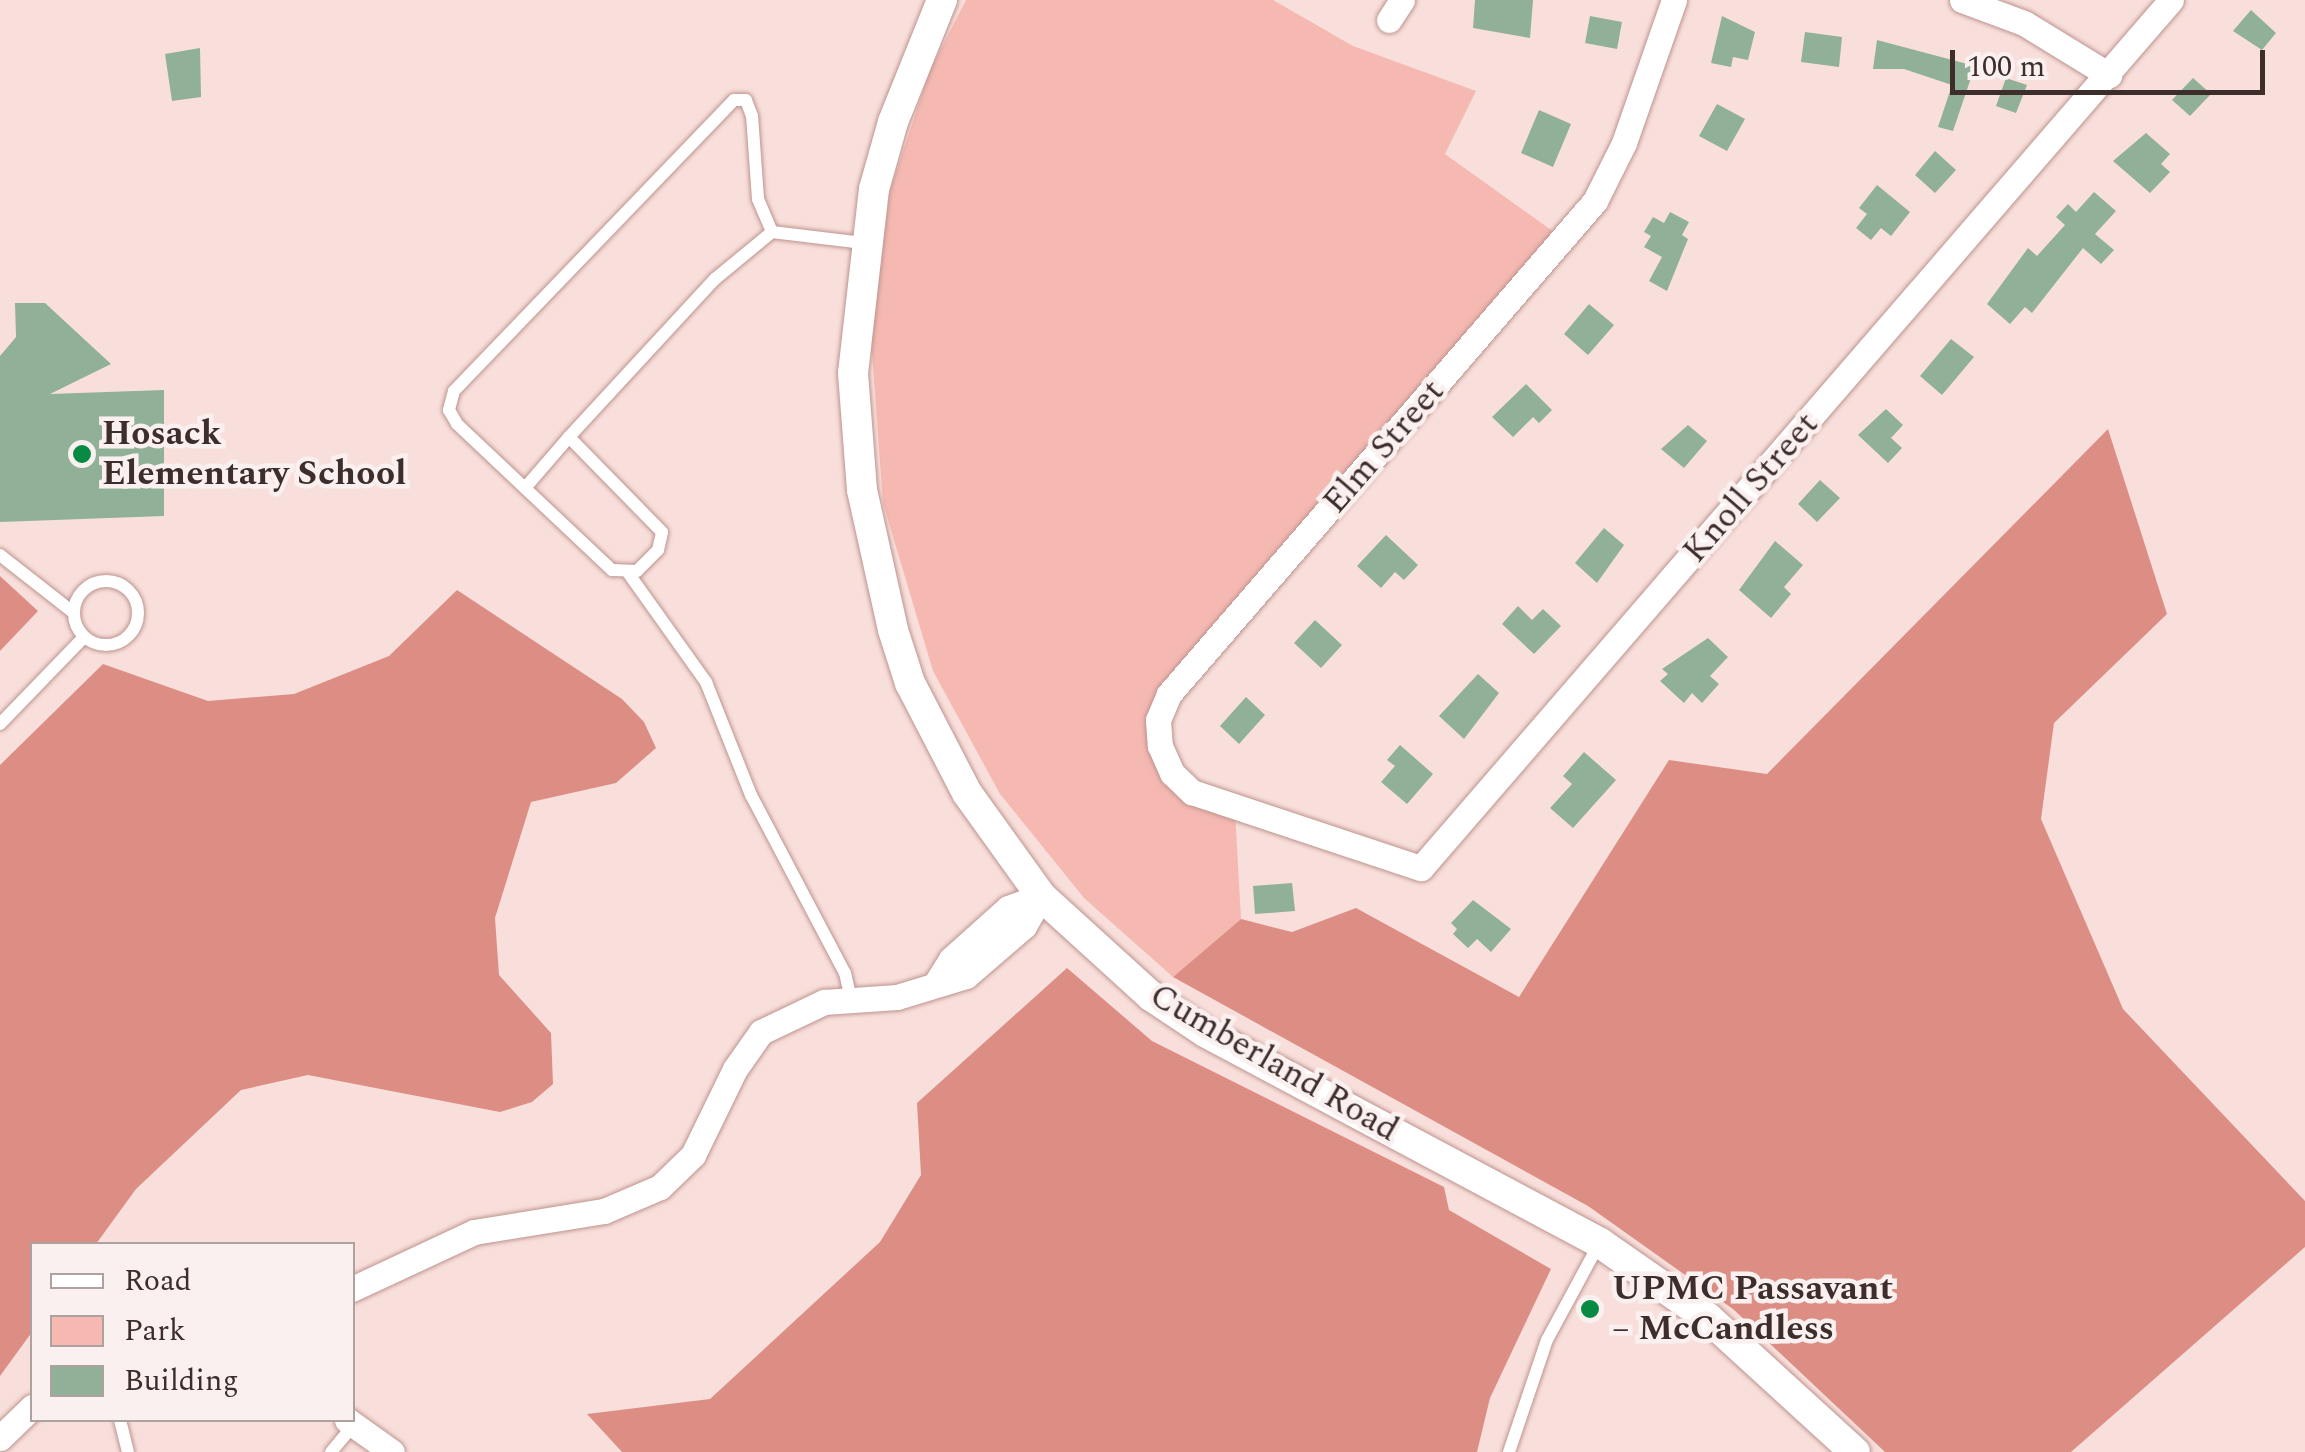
<!DOCTYPE html>
<meta charset="utf-8">
<style>
body{margin:0}
#map{position:relative;width:2305px;height:1452px;overflow:hidden;background:#f9dfdb;font-family:Spectral,serif}
div>[style]{position:absolute}
.green>*{inset:0;background:#f5b9b2}
.forest>*{inset:0;background:#dc8e85}
.building>*{inset:0;background:#90b097}
.roads{filter:drop-shadow(0 0 2px #bd948f) drop-shadow(0 0 2px #bd948f)}
.service>*{height:12px;margin:-6px;padding:0 6px;transform-origin:6px;border-radius:6px;background:#fff}
.service>.ring{margin:-6px;padding:0;box-sizing:content-box;background:none;border:12px solid #fff;border-radius:50%}
.minor>*{height:25px;margin:-12.5px;padding:0 12.5px;transform-origin:12.5px;border-radius:12.5px;background:#fff}
.tertiary>*{height:30px;margin:-15px;padding:0 15px;transform-origin:15px;border-radius:15px;background:#fff}
.dots>*{width:28px;height:28px;translate:-50% -50%;box-sizing:border-box;border:5px solid #f9f0ef;border-radius:50%}
span{translate:-50% -50%;white-space:nowrap;text-align:center;line-height:1.15;-webkit-text-stroke:9px #f9f0ef;paint-order:stroke}
.poi-label{font-size:35px;color:#3d2d2b;font-weight:700}
.left{translate:0 -50%;text-align:left}
.street-label{font-size:35px;color:#3d2d2b}
.legend{position:absolute;left:30px;top:1242px;width:325px;height:180px;box-sizing:border-box;background:#f9f0ef;border:2px solid #aea2a1;margin:0;padding:12px 18px;list-style:none;font-size:30px;color:#3d2d2b}
.legend li{display:flex;align-items:center;gap:20px;height:50px}
.legend b{width:50px;border:2px solid #aea2a1}
.scale{position:absolute;left:1950px;top:50px;width:315px;height:45px;box-sizing:border-box;border:5px solid #3d2d2b;border-top:0;padding-left:12px;font-size:30px;line-height:35px;white-space:nowrap;color:#3d2d2b;-webkit-text-stroke:8px #f9f0ef;paint-order:stroke}
</style>
<div id="map">
<div class="green">
<i style="clip-path:polygon(966px 0,1273px 0,1353px 46px,1476px 91px,1445px 154px,1565px 240px,1169px 694px,1164px 760px,1235px 810px,1241px 919px,1173px 977px,1084px 898px,1000px 794px,933px 671px,883px 503px,871px 339px,890px 190px,931px 68px)"></i>
</div>
<div class="forest">
<i style="clip-path:polygon(2108px 429px,2167px 614px,2054px 723px,2041px 819px,2123px 1009px,2305px 1201px,2305px 1247px,2071px 1452px,1885px 1452px,1733px 1309px,1588px 1206px,1173px 977px,1241px 919px,1292px 932px,1356px 908px,1519px 997px,1669px 760px,1767px 774px)"></i>
<i style="clip-path:polygon(0 576px,38px 611px,0 651px)"></i>
<i style="clip-path:polygon(457px 590px,622px 699px,644px 722px,656px 748px,616px 783px,531px 802px,495px 918px,499px 975px,551px 1033px,553px 1084px,532px 1102px,500px 1112px,308px 1075px,241px 1090px,136px 1189px,96px 1244px,32px 1244px,32px 1332px,0 1376px,0 765px,103px 664px,208px 701px,294px 694px,389px 656px)"></i>
<i style="clip-path:polygon(1067px 968px,1152px 1041px,1444px 1187px,1449px 1210px,1551px 1269px,1490px 1398px,1477px 1452px,622px 1452px,587px 1414px,710px 1399px,880px 1242px,921px 1175px,917px 1103px)"></i>
</div>
<div class="building">
<i style="clip-path:polygon(1475px 0,1533px 0,1530px 38px,1473px 28px)"></i>
<i style="clip-path:polygon(2251px 10px,2276px 33px,2262px 50px,2233px 31px)"></i>
<i style="clip-path:polygon(1590px 16px,1622px 22px,1617px 49px,1585px 43px)"></i>
<i style="clip-path:polygon(1722px 16px,1755px 32px,1748px 60px,1733px 57px,1731px 67px,1711px 63px)"></i>
<i style="clip-path:polygon(1805px 32px,1842px 37px,1839px 67px,1801px 62px)"></i>
<i style="clip-path:polygon(1877px 40px,1975px 66px,1953px 131px,1938px 127px,1952px 85px,1904px 69px,1873px 69px)"></i>
<i style="clip-path:polygon(200px 48px,201px 97px,172px 101px,165px 54px)"></i>
<i style="clip-path:polygon(2006px 78px,2027px 85px,2016px 113px,1996px 106px)"></i>
<i style="clip-path:polygon(2193px 78px,2211px 94px,2190px 116px,2172px 100px)"></i>
<i style="clip-path:polygon(1717px 104px,1745px 119px,1727px 151px,1699px 136px)"></i>
<i style="clip-path:polygon(1539px 110px,1571px 124px,1553px 167px,1521px 153px)"></i>
<i style="clip-path:polygon(2146px 133px,2170px 154px,2161px 164px,2170px 172px,2150px 193px,2113px 161px)"></i>
<i style="clip-path:polygon(1935px 151px,1956px 170px,1935px 193px,1915px 175px)"></i>
<i style="clip-path:polygon(1877px 185px,1910px 212px,1891px 236px,1881px 228px,1871px 240px,1856px 228px,1867px 214px,1859px 208px)"></i>
<i style="clip-path:polygon(2094px 192px,2116px 211px,2095px 234px,2114px 250px,2101px 264px,2083px 248px,2032px 313px,2025px 307px,2010px 324px,1987px 304px,2028px 248px,2037px 256px,2065px 225px,2056px 217px,2068px 204px,2076px 212px)"></i>
<i style="clip-path:polygon(1670px 212px,1689px 222px,1682px 235px,1688px 239px,1667px 291px,1649px 281px,1662px 257px,1644px 247px,1651px 236px,1644px 232px,1653px 217px,1664px 223px)"></i>
<i style="clip-path:polygon(15px 303px,45px 303px,111px 364px,50px 394px,164px 390px,164px 516px,0 522px,0 356px,16px 337px)"></i>
<i style="clip-path:polygon(1589px 304px,1614px 325px,1588px 355px,1564px 334px)"></i>
<i style="clip-path:polygon(1951px 339px,1974px 357px,1942px 395px,1920px 376px)"></i>
<i style="clip-path:polygon(1526px 384px,1552px 410px,1539px 423px,1533px 417px,1513px 437px,1492px 417px)"></i>
<i style="clip-path:polygon(1886px 409px,1903px 425px,1891px 438px,1902px 448px,1888px 463px,1858px 435px)"></i>
<i style="clip-path:polygon(1688px 425px,1707px 441px,1684px 468px,1661px 449px)"></i>
<i style="clip-path:polygon(1820px 480px,1840px 498px,1817px 522px,1798px 504px)"></i>
<i style="clip-path:polygon(1604px 528px,1624px 545px,1597px 583px,1575px 563px)"></i>
<i style="clip-path:polygon(1386px 535px,1418px 565px,1404px 580px,1395px 572px,1381px 588px,1357px 566px)"></i>
<i style="clip-path:polygon(1775px 541px,1803px 565px,1784px 587px,1791px 594px,1771px 618px,1739px 590px)"></i>
<i style="clip-path:polygon(1518px 606px,1532px 620px,1543px 609px,1561px 626px,1534px 654px,1502px 624px)"></i>
<i style="clip-path:polygon(1315px 620px,1342px 645px,1321px 668px,1294px 643px)"></i>
<i style="clip-path:polygon(1708px 638px,1728px 657px,1710px 676px,1719px 684px,1702px 703px,1692px 693px,1684px 703px,1660px 681px,1668px 674px,1662px 669px)"></i>
<i style="clip-path:polygon(1478px 674px,1499px 693px,1464px 739px,1439px 716px)"></i>
<i style="clip-path:polygon(1246px 697px,1265px 715px,1239px 744px,1220px 726px)"></i>
<i style="clip-path:polygon(1400px 745px,1433px 774px,1407px 804px,1381px 782px,1395px 766px,1387px 760px)"></i>
<i style="clip-path:polygon(1584px 752px,1616px 780px,1573px 828px,1550px 808px,1572px 784px,1563px 776px)"></i>
<i style="clip-path:polygon(1292px 883px,1295px 911px,1255px 914px,1253px 886px)"></i>
<i style="clip-path:polygon(1473px 900px,1511px 929px,1491px 952px,1477px 939px,1468px 948px,1453px 934px,1457px 929px,1451px 923px)"></i>
</div>
<div class="roads">
<div class="service">
<i style="left:772px;top:232px;width:36px;rotate:-113deg"></i>
<i style="left:758px;top:199px;width:83px;rotate:-94.1deg"></i>
<i style="left:752px;top:116px;width:17px;rotate:-111deg"></i>
<i style="left:746px;top:100px;width:12px;rotate:180deg"></i>
<i style="left:734px;top:100px;width:404px;rotate:133.9deg"></i>
<i style="left:454px;top:391px;width:20px;rotate:105deg"></i>
<i style="left:449px;top:410px;width:16px;rotate:60deg"></i>
<i style="left:457px;top:424px;width:213px;rotate:43.3deg"></i>
<i style="left:612px;top:570px;width:25px;rotate:2deg"></i>
<i style="left:637px;top:571px;width:30px;rotate:-45deg"></i>
<i style="left:658px;top:550px;width:18px;rotate:-77deg"></i>
<i style="left:662px;top:532px;width:133px;rotate:-134.4deg"></i>
<i style="left:569px;top:437px;width:215px;rotate:-47.3deg"></i>
<i style="left:715px;top:279px;width:74px;rotate:-39.5deg"></i>
<i style="left:772px;top:232px;width:92px;rotate:6.9deg"></i>
<i style="left:525px;top:488px;width:67px;rotate:-49.2deg"></i>
<i style="left:0;top:555px;width:94px;rotate:38.1deg"></i>
<i style="left:629px;top:574px;width:133px;rotate:54.5deg"></i>
<i style="left:706px;top:682px;width:122px;rotate:68.3deg"></i>
<i style="left:751px;top:795px;width:201px;rotate:62.2deg"></i>
<i style="left:845px;top:973px;width:27px;rotate:77deg"></i>
<i class="ring" style="left:74px;top:581px;width:52px;height:52px"></i>
<i style="left:0;top:724px;width:121px;rotate:-46deg"></i>
<i style="left:120px;top:1420px;width:33px;rotate:76deg"></i>
<i style="left:331px;top:1452px;width:35px;rotate:-50deg"></i>
<i style="left:1509px;top:1452px;width:118px;rotate:-71.3deg"></i>
<i style="left:1547px;top:1340px;width:109px;rotate:-61.6deg"></i>
</div>
<div class="minor">
<i style="left:1674px;top:0;width:151px;rotate:109.3deg"></i>
<i style="left:1624px;top:143px;width:65px;rotate:116.6deg"></i>
<i style="left:1595px;top:201px;width:652px;rotate:130.83deg"></i>
<i style="left:1169px;top:694px;width:28px;rotate:113deg"></i>
<i style="left:1158px;top:720px;width:26px;rotate:86deg"></i>
<i style="left:1160px;top:746px;width:30px;rotate:66deg"></i>
<i style="left:1172px;top:773px;width:28px;rotate:44deg"></i>
<i style="left:1192px;top:792px;width:241px;rotate:18.4deg"></i>
<i style="left:1421px;top:868px;width:1147px;rotate:-49.17deg"></i>
<i style="left:1962px;top:0;width:66px;rotate:20.4deg"></i>
<i style="left:2024px;top:23px;width:100px;rotate:31.5deg"></i>
<i style="left:1389px;top:20px;width:24px;rotate:-57deg"></i>
<i style="left:936px;top:983px;width:28px;rotate:-58deg"></i>
<i style="left:951px;top:959px;width:76px;rotate:-41.8deg"></i>
<i style="left:1008px;top:908px;width:35px;rotate:-20deg"></i>
<i style="left:352px;top:1289px;width:135px;rotate:-25deg"></i>
<i style="left:474px;top:1232px;width:132px;rotate:-9.2deg"></i>
<i style="left:604px;top:1211px;width:61px;rotate:-23.2deg"></i>
<i style="left:660px;top:1187px;width:46px;rotate:-44.1deg"></i>
<i style="left:693px;top:1155px;width:96px;rotate:-64deg"></i>
<i style="left:735px;top:1069px;width:45px;rotate:-54.9deg"></i>
<i style="left:761px;top:1032px;width:70px;rotate:-25.5deg"></i>
<i style="left:824px;top:1002px;width:73px;rotate:-3.9deg"></i>
<i style="left:897px;top:997px;width:72px;rotate:-16.9deg"></i>
<i style="left:966px;top:976px;width:77px;rotate:-40.8deg"></i>
<i style="left:1024px;top:926px;width:34px;rotate:-60deg"></i>
<i style="left:347px;top:1420px;width:55px;rotate:35.4deg"></i>
<i style="left:0;top:1438px;width:45px;rotate:-44.1deg"></i>
</div>
<div class="tertiary">
<i style="left:942px;top:0;width:131px;rotate:111.9deg"></i>
<i style="left:893px;top:122px;width:70px;rotate:105.8deg"></i>
<i style="left:874px;top:189px;width:185px;rotate:96.5deg"></i>
<i style="left:853px;top:373px;width:117px;rotate:85.6deg"></i>
<i style="left:862px;top:490px;width:143px;rotate:77.5deg"></i>
<i style="left:893px;top:630px;width:56px;rotate:72.2deg"></i>
<i style="left:910px;top:683px;width:124px;rotate:62.6deg"></i>
<i style="left:967px;top:793px;width:127px;rotate:54.3deg"></i>
<i style="left:1041px;top:896px;width:149px;rotate:42.3deg"></i>
<i style="left:1151px;top:996px;width:65px;rotate:33.7deg"></i>
<i style="left:1205px;top:1032px;width:448px;rotate:28.1deg"></i>
<i style="left:1600px;top:1243px;width:131px;rotate:34.8deg"></i>
<i style="left:1708px;top:1318px;width:199px;rotate:42.4deg"></i>
</div>
</div>
<div class="dots">
<i style="left:82px;top:454px;background:#088944"></i>
<i style="left:1590px;top:1309px;background:#088944"></i>
</div>
<div class="poi-label">
<span class="left" style="left:102px;top:454px">Hosack<br>Elementary School</span>
<span class="left" style="left:1612px;top:1309px">UPMC Passavant<br>– McCandless</span>
</div>
<div class="street-label">
<span style="left:1384px;top:447px;rotate:-49deg">Elm Street</span>
<span style="left:1751px;top:488px;rotate:-49deg">Knoll Street</span>
<span style="left:1274px;top:1063px;rotate:30deg">Cumberland Road</span>
</div>
<ul class="legend">
<li><b style="height:12px;background:#fff"></b>Road</li>
<li><b style="height:28px;background:#f5b9b2"></b>Park</li>
<li><b style="height:28px;background:#90b097"></b>Building</li>
</ul>
<div class="scale">100 m</div>
</div>
